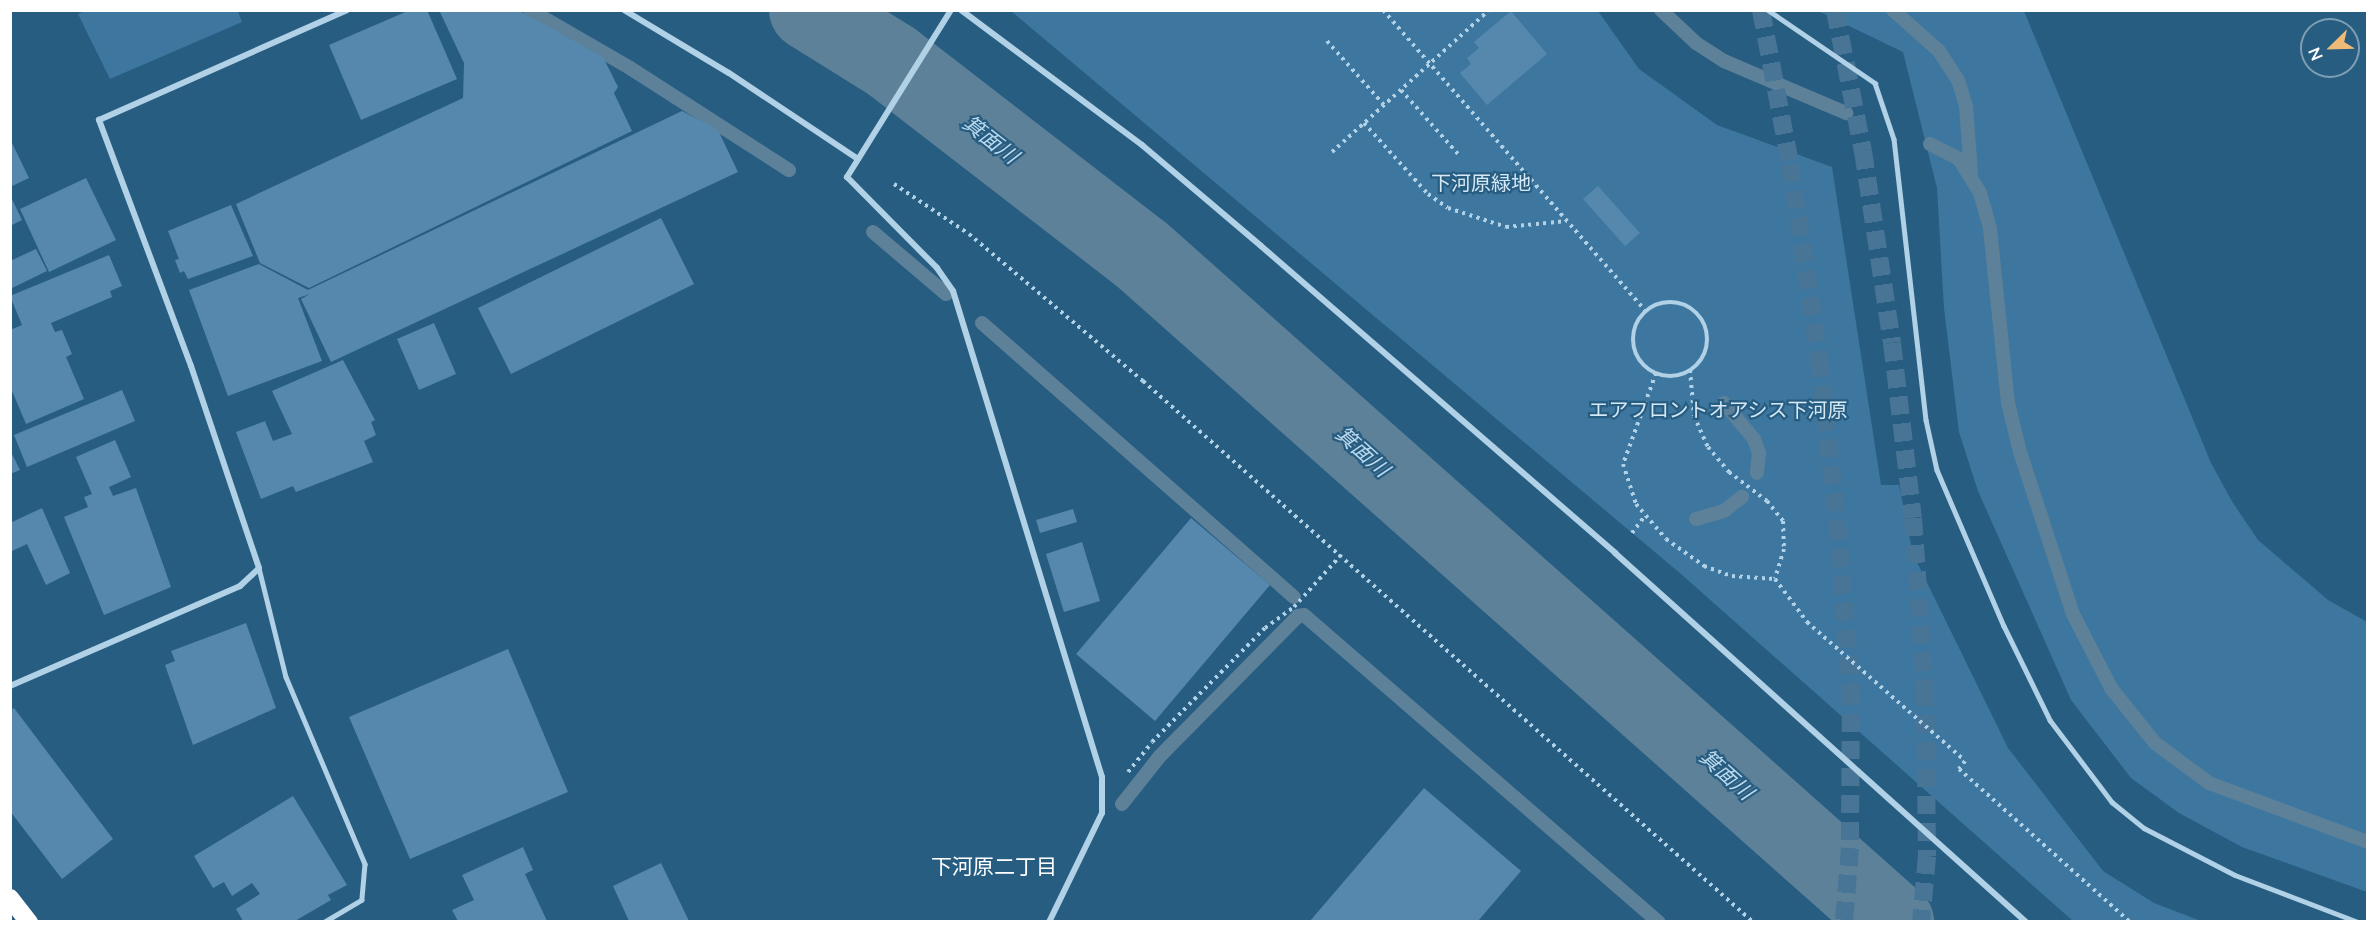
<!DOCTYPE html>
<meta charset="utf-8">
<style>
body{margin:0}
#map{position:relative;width:2378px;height:932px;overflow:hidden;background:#285d82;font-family:Lato,"Noto Sans JP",sans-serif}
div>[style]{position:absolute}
.green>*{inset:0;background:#3d779f}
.stream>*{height:14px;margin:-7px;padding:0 7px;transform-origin:7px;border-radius:7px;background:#5c8199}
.river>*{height:80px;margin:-40px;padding:0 40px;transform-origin:40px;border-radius:40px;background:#5c8199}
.building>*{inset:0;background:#5588ac}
.highway-tunnel>*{height:18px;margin-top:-9px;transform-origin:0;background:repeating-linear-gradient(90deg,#487595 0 18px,transparent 0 27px)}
.path>*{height:4px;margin-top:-2px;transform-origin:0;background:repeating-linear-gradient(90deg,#b0d1e6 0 3px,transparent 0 7.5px)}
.path>.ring{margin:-2px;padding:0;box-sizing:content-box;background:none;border:4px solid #b0d1e6;border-radius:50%}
.lane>*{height:4.5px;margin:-2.25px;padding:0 2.25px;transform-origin:2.25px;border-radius:2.25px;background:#b0d1e6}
.street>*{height:6px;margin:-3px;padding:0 3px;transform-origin:3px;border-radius:3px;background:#b0d1e6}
.highway>*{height:18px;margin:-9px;padding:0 9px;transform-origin:9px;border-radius:9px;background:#fff}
span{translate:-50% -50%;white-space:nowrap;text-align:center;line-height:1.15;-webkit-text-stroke:4.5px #285d82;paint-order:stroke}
.park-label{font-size:20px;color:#d4e8f5}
.water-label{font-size:21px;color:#bcdaee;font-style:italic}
.neighbourhood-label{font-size:21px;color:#fff}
.frame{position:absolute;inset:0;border:12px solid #fff;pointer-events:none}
.north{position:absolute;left:2300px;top:18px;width:60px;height:60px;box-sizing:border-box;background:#285d82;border:2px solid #7e9eb4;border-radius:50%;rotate:247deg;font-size:16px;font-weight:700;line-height:24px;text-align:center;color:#fff}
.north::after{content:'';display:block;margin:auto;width:21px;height:27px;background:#eeba77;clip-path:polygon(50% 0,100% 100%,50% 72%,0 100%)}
</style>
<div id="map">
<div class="green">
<i style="clip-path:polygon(87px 10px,238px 11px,242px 22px,110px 79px,78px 14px)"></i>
<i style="clip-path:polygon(1011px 11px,1598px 11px,1639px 69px,1717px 125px,1832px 167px,1881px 485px,1899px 485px,1913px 554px,2008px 748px,2103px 871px,2154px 903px,2201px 921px,2073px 921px,1681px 574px)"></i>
<i style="clip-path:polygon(1818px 11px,2024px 11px,2211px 463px,2233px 503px,2258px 540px,2328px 600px,2367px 622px,2367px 892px,2242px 847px,2179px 813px,2131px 778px,2071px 700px,1978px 491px,1959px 432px,1944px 308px,1937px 188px,1903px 52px)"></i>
</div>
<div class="stream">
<i style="left:530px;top:10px;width:116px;rotate:30.1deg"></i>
<i style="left:630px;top:68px;width:189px;rotate:32.7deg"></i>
<i style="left:1661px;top:10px;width:48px;rotate:43.3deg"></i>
<i style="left:1696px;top:43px;width:33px;rotate:33deg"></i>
<i style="left:1724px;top:61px;width:133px;rotate:23.1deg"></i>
<i style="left:1893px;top:10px;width:62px;rotate:41.7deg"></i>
<i style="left:1939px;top:51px;width:35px;rotate:57deg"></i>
<i style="left:1958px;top:80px;width:27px;rotate:73deg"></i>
<i style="left:1966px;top:106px;width:67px;rotate:85.7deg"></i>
<i style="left:1930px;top:144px;width:33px;rotate:27deg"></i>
<i style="left:1959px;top:159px;width:40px;rotate:58deg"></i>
<i style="left:1980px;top:193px;width:37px;rotate:74deg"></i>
<i style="left:1990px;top:229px;width:175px;rotate:84.1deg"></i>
<i style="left:2008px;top:403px;width:50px;rotate:76.2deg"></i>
<i style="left:2020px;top:452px;width:170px;rotate:71.9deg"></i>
<i style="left:2073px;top:614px;width:83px;rotate:62.8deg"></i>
<i style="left:2111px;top:688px;width:70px;rotate:51.3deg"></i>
<i style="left:2155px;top:743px;width:67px;rotate:36.5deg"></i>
<i style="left:2209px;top:783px;width:170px;rotate:20.4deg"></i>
<i style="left:873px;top:232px;width:96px;rotate:40.3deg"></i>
<i style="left:982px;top:323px;width:415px;rotate:41.3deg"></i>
<i style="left:1724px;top:403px;width:47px;rotate:50.2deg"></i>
<i style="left:1754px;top:439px;width:15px;rotate:70deg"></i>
<i style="left:1759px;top:453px;width:20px;rotate:96deg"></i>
<i style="left:1696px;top:519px;width:29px;rotate:-16deg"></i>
<i style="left:1724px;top:511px;width:23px;rotate:-38deg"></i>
<i style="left:1122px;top:804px;width:61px;rotate:-51.6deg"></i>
<i style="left:1160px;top:756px;width:197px;rotate:-45.4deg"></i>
<i style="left:1298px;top:616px;width:6px;rotate:-9deg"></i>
<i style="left:1304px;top:615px;width:469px;rotate:40.9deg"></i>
</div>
<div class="river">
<i style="left:809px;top:10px;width:97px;rotate:31.9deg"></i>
<i style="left:891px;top:61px;width:316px;rotate:37.7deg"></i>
<i style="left:1141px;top:254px;width:1007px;rotate:41.58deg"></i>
</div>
<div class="building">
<i style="clip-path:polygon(410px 10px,427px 10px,457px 79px,361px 120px,329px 45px)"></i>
<i style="clip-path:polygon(439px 10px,518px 10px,603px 57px,618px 87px,614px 93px,632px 131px,309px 288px,260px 263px,236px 204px,463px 98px,464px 63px)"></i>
<i style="clip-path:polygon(1511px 11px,1547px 54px,1487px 105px,1460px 73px,1471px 64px,1467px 58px,1479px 48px,1474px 42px)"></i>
<i style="clip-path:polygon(682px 111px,718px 130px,738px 172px,331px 362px,301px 299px,310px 294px,298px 298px,322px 361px,228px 396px,189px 290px,259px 264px,308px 290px)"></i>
<i style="clip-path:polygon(10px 139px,29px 178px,10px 187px)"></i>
<i style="clip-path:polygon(86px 178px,116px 240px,49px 272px,20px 209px)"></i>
<i style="clip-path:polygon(1598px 186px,1640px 233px,1625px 246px,1583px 199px)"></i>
<i style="clip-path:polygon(10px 195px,22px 220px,10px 226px)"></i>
<i style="clip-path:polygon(231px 205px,253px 256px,188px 279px,184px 271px,180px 273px,175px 260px,179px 259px,168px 231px)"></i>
<i style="clip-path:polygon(661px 218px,694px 284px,511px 374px,478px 308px)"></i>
<i style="clip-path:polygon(36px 249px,47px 271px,10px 289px,10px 261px)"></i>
<i style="clip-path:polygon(109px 255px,122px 286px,110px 291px,112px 297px,51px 323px,55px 332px,62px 330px,72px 354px,66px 357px,84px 399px,26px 424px,10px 386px,10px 330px,22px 325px,10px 296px)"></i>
<i style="clip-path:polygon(434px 323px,456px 374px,419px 390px,397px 339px)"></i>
<i style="clip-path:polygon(343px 360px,375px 420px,371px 422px,376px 435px,364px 441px,373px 462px,296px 492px,293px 486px,261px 499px,236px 432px,265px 421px,273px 441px,292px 434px,272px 391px)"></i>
<i style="clip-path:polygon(122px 390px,135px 421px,27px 467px,14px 435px)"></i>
<i style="clip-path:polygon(115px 440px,131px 477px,109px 487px,113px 496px,136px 488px,171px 587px,104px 615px,64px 517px,88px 507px,84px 497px,92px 494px,76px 457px)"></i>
<i style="clip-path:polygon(10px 450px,20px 470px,10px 474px)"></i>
<i style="clip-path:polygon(42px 508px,70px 573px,46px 585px,27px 544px,10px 552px,10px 523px)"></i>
<i style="clip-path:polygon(1073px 509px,1077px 522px,1040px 533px,1036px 520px)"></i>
<i style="clip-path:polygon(1191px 518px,1270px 585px,1155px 721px,1076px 654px)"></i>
<i style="clip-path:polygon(1082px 542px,1100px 601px,1064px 612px,1046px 554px)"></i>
<i style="clip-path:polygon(246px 623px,276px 708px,193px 745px,165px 665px,175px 661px,171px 651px)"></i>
<i style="clip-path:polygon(508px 649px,568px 792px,410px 859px,349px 717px)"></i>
<i style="clip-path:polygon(14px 708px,113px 839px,62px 879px,10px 811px,10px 711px)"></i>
<i style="clip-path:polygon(1424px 788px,1521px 871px,1478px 921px,1310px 921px)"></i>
<i style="clip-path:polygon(293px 796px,347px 885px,328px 895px,331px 900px,295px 921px,243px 921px,236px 909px,260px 894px,252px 883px,232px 896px,224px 882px,213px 888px,194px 856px)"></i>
<i style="clip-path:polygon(523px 847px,533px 870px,525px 874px,547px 921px,458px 921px,452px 910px,474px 900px,462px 875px)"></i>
<i style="clip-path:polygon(661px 863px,689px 921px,629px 921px,613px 886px)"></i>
</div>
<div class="highway-tunnel">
<i style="left:1761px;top:10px;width:157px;rotate:79.3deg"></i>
<i style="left:1790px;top:164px;width:197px;rotate:81.5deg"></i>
<i style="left:1819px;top:359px;width:164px;rotate:83.7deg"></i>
<i style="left:1837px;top:522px;width:166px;rotate:85.2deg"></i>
<i style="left:1851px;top:687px;width:161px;rotate:90.4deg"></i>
<i style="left:1850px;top:848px;width:74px;rotate:94.6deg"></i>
<i style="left:1835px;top:10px;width:144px;rotate:78.8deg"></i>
<i style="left:1863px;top:151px;width:194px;rotate:81.4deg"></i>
<i style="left:1892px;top:343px;width:176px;rotate:83.2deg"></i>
<i style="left:1913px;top:518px;width:170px;rotate:86deg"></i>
<i style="left:1925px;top:688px;width:168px;rotate:89.3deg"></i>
<i style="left:1927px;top:856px;width:66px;rotate:95.2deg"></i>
</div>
<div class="path">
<i style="left:1383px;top:10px;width:400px;rotate:48.9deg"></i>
<i style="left:1327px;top:41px;width:86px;rotate:48.3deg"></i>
<i style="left:1401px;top:90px;width:86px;rotate:48.3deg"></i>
<i style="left:1364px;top:123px;width:96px;rotate:48deg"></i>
<i style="left:1428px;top:194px;width:24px;rotate:35deg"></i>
<i style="left:1448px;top:208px;width:61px;rotate:18.1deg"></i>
<i style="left:1506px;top:227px;width:61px;rotate:-5.6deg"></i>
<i style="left:1332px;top:152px;width:212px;rotate:-42.1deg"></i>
<i style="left:894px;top:184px;width:90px;rotate:33.7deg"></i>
<i style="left:969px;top:234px;width:228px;rotate:40.2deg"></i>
<i style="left:1143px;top:381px;width:815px;rotate:41.57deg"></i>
<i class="ring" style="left:1633px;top:302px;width:70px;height:70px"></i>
<i style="left:1690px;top:370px;width:46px;rotate:85deg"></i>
<i style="left:1694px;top:416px;width:34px;rotate:66deg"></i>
<i style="left:1708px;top:447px;width:33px;rotate:50deg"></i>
<i style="left:1729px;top:472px;width:48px;rotate:37.3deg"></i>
<i style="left:1767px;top:501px;width:26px;rotate:51deg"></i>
<i style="left:1783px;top:521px;width:28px;rotate:88deg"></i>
<i style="left:1784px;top:549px;width:31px;rotate:107deg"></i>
<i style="left:1656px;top:373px;width:97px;rotate:109.9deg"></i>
<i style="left:1623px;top:464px;width:42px;rotate:72deg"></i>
<i style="left:1636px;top:504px;width:46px;rotate:49.4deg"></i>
<i style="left:1666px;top:539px;width:47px;rotate:35.4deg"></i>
<i style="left:1704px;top:566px;width:30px;rotate:20deg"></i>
<i style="left:1732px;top:576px;width:43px;rotate:4deg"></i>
<i style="left:1632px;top:533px;width:20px;rotate:-53deg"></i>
<i style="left:1775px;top:579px;width:54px;rotate:53.3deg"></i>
<i style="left:1807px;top:622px;width:210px;rotate:41.3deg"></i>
<i style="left:1965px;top:761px;width:10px;rotate:127deg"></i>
<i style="left:1959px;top:769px;width:229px;rotate:41.8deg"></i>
<i style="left:1128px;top:772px;width:38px;rotate:-51deg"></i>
<i style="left:1152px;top:742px;width:161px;rotate:-45.3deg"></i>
<i style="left:1265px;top:628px;width:36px;rotate:-36deg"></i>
<i style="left:1294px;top:607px;width:70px;rotate:-47.9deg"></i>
</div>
<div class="lane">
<i style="left:1768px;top:10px;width:130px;rotate:34.3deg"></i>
<i style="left:1875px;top:83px;width:59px;rotate:71.3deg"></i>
<i style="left:1894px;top:139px;width:283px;rotate:83.5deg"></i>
<i style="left:1926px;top:420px;width:51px;rotate:77.6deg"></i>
<i style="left:1937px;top:470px;width:170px;rotate:66.8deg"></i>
<i style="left:2004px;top:626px;width:105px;rotate:63.9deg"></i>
<i style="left:2050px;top:720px;width:103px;rotate:52.9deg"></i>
<i style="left:2112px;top:802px;width:41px;rotate:39.1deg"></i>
<i style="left:2144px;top:828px;width:102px;rotate:27.3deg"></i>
<i style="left:2235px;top:875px;width:132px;rotate:20.9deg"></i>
<i style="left:259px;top:568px;width:112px;rotate:76.1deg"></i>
<i style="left:286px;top:677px;width:203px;rotate:67.1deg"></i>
<i style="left:365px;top:864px;width:36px;rotate:95deg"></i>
<i style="left:362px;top:900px;width:43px;rotate:149.3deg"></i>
</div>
<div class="street">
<i style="left:624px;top:10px;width:122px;rotate:31deg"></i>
<i style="left:729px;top:73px;width:155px;rotate:33.7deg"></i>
<i style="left:951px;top:10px;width:197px;rotate:121.9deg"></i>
<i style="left:847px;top:177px;width:128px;rotate:45.3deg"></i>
<i style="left:937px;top:268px;width:28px;rotate:55deg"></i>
<i style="left:953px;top:291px;width:508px;rotate:72.96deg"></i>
<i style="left:1102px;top:777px;width:36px;rotate:90deg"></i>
<i style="left:1102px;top:813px;width:121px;rotate:115.9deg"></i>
<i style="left:961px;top:10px;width:226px;rotate:36.7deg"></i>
<i style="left:1142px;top:145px;width:156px;rotate:40.3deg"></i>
<i style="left:1261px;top:246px;width:469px;rotate:40.9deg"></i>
<i style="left:1615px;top:553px;width:552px;rotate:41.92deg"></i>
<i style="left:10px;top:686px;width:251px;rotate:-23.5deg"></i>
<i style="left:240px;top:586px;width:26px;rotate:-43deg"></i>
<i style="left:259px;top:568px;width:213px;rotate:-108.6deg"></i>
<i style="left:191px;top:366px;width:263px;rotate:-110.5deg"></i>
<i style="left:99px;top:120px;width:271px;rotate:-23.9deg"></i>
</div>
<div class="highway">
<i style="left:10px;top:898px;width:31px;rotate:52deg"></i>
</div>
<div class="park-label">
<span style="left:1481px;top:182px">下河原緑地</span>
<span style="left:1718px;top:409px">エアフロントオアシス下河原</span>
</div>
<div class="water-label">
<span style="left:991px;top:139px;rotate:38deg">箕面川</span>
<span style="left:1363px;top:451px;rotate:42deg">箕面川</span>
<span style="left:1727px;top:774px;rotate:42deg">箕面川</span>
</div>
<div class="neighbourhood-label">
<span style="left:994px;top:866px">下河原二丁目</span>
</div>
<div class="frame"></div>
<div class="north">N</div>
</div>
